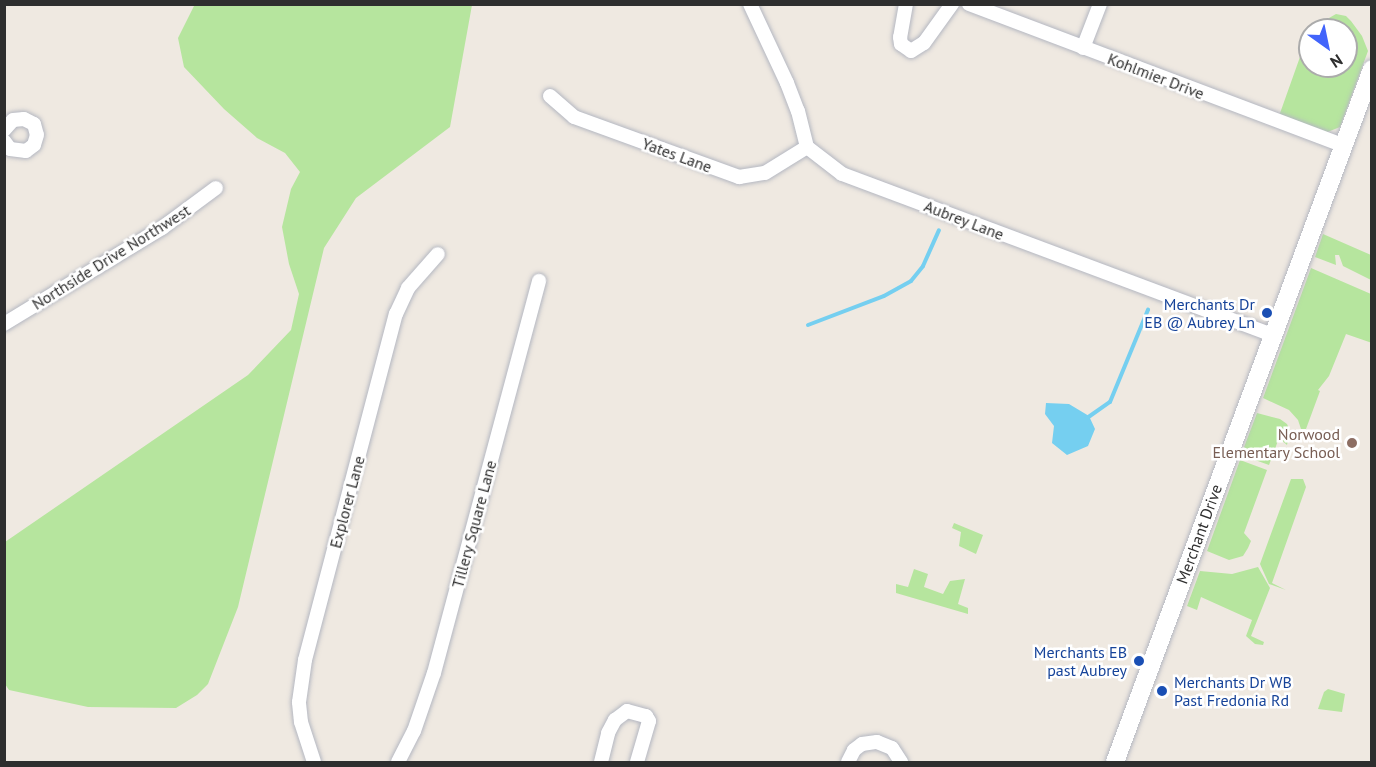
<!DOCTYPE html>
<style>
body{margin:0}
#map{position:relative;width:1376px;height:767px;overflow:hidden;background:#efe9e1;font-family:"PT Sans",sans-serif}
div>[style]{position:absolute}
.green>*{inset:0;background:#b6e59e}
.water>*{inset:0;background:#75cff0}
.stream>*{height:4px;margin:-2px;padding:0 2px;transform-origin:2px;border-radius:2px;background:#75cff0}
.roads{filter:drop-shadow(0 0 2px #b4b7c1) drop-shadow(0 0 2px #b4b7c1)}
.street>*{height:14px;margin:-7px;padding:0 7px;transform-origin:7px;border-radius:7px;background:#fff}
.secondary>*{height:18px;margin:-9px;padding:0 9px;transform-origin:9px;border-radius:9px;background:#fff}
.dots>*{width:16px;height:16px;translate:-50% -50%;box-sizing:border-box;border:3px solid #fff;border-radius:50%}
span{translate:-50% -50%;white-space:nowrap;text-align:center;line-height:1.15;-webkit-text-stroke:5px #fff;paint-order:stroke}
.street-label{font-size:16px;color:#2e2e2e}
.transit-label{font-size:16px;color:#164399}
.right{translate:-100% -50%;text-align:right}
.left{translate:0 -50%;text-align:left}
.education-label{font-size:16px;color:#785e54}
.frame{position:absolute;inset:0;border:6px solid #2e2e2e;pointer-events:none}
.north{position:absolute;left:1298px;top:18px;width:60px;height:60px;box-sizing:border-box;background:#fff;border:2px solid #ababab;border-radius:50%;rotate:147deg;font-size:16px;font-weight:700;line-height:24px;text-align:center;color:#2e2e2e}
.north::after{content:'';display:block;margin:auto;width:21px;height:27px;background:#4264fb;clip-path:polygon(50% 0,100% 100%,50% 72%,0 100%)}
</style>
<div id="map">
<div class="green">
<i style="clip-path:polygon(195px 4px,472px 5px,450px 127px,356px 198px,324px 248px,238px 607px,208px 684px,197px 695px,176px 708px,88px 707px,9px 690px,5px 684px,5px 542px,248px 375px,291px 330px,299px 294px,289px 264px,282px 227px,291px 189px,300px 172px,285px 153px,257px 138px,224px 109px,184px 67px,178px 38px)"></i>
<i style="clip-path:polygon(1336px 14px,1346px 16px,1351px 21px,1362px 36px,1368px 51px,1340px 127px,1325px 133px,1279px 116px,1311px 26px,1322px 30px,1310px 30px,1310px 66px,1346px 66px,1346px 30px,1324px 30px,1329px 18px)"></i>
<i style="clip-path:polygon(1323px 234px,1371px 255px,1371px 280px,1343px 266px,1339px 255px,1335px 255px,1336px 265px,1315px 257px)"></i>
<i style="clip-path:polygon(1311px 268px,1371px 294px,1372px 343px,1346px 334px,1329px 376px,1318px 390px,1320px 391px,1306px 429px,1301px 429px,1298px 420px,1289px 410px,1263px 398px)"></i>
<i style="clip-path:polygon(1257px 413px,1280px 419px,1287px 424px,1290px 431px,1287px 445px,1279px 438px,1269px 465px,1241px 455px)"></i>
<i style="clip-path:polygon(1240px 460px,1267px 470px,1244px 533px,1251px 541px,1248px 548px,1243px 556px,1229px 560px,1207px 551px)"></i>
<i style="clip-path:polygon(1291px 479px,1303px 479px,1306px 487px,1272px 583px,1286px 590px,1269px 584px,1260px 564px)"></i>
<i style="clip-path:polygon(954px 523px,983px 535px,976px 554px,959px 546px,961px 532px,952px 528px)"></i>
<i style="clip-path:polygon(1258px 567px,1270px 588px,1251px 636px,1264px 642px,1263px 645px,1255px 644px,1246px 636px,1252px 620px,1201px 597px,1197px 610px,1187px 606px,1200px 571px,1232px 574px)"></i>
<i style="clip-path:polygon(914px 569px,928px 574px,924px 587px,943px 594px,950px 581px,965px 579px,958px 604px,968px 608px,968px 614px,896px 593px,896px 584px,908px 587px)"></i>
<i style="clip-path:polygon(1328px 689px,1345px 694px,1342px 712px,1318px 709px,1324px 692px)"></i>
</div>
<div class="water">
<i style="clip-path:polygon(1046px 403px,1069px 404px,1089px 416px,1095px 429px,1088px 446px,1067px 455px,1052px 443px,1054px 426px,1045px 414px)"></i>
</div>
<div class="stream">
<i style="left:808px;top:325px;width:81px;rotate:-20.9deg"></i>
<i style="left:884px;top:296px;width:31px;rotate:-29deg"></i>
<i style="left:911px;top:281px;width:19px;rotate:-51deg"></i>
<i style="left:923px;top:266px;width:39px;rotate:-66deg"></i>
<i style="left:1087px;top:418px;width:28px;rotate:-35deg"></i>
<i style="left:1110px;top:402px;width:100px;rotate:-67.6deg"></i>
</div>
<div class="roads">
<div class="street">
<i style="left:750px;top:4px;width:87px;rotate:64.9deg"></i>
<i style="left:787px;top:83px;width:30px;rotate:69deg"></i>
<i style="left:798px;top:111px;width:37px;rotate:76deg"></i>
<i style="left:807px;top:147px;width:44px;rotate:37.6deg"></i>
<i style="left:842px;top:174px;width:459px;rotate:20.5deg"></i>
<i style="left:906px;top:4px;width:34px;rotate:100deg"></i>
<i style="left:900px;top:37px;width:7px;rotate:82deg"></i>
<i style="left:901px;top:44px;width:12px;rotate:35deg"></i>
<i style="left:911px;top:51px;width:15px;rotate:-32deg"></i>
<i style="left:924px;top:43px;width:48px;rotate:-54.3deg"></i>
<i style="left:969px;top:4px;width:400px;rotate:20.7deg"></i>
<i style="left:1083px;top:48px;width:47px;rotate:-68.9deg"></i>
<i style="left:550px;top:96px;width:32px;rotate:41deg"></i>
<i style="left:574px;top:117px;width:176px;rotate:20deg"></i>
<i style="left:739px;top:177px;width:26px;rotate:-9deg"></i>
<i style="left:765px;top:173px;width:49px;rotate:-31.8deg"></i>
<i style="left:4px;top:130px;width:13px;rotate:-48deg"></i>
<i style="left:13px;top:120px;width:11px;rotate:-5deg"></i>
<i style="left:24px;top:119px;width:11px;rotate:27deg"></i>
<i style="left:34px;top:124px;width:11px;rotate:75deg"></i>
<i style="left:37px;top:135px;width:10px;rotate:107deg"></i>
<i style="left:34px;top:145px;width:10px;rotate:143deg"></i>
<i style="left:26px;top:151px;width:16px;rotate:-173deg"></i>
<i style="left:10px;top:149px;width:10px;rotate:-127deg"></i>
<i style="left:4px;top:324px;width:185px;rotate:-31.3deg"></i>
<i style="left:162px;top:228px;width:67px;rotate:-36.5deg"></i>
<i style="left:314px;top:762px;width:42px;rotate:-108deg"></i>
<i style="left:301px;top:722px;width:20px;rotate:-96deg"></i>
<i style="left:299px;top:702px;width:42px;rotate:-81.9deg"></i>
<i style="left:305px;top:660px;width:358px;rotate:-75.3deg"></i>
<i style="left:396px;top:314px;width:29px;rotate:-65deg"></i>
<i style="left:408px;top:288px;width:45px;rotate:-48.6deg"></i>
<i style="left:398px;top:762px;width:35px;rotate:-63deg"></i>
<i style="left:414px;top:731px;width:61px;rotate:-71deg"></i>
<i style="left:434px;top:673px;width:406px;rotate:-75deg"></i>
<i style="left:601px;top:762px;width:30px;rotate:-76deg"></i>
<i style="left:608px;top:733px;width:15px;rotate:-62deg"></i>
<i style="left:615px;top:720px;width:15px;rotate:-37deg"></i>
<i style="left:627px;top:711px;width:20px;rotate:15deg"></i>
<i style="left:646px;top:716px;width:6px;rotate:59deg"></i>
<i style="left:649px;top:721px;width:43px;rotate:106.3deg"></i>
<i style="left:848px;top:762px;width:13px;rotate:-63deg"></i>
<i style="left:854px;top:750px;width:10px;rotate:-37deg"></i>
<i style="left:862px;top:744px;width:15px;rotate:-8deg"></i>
<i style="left:877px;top:742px;width:16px;rotate:22deg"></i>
<i style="left:892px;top:748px;width:17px;rotate:57deg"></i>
</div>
<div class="secondary">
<i style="left:1115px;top:762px;width:739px;rotate:-69.65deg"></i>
</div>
</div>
<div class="dots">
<i style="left:1267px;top:313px;background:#1a4fb4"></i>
<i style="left:1352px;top:443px;background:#8d6e63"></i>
<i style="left:1139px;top:661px;background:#1a4fb4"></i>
<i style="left:1162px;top:691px;background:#1a4fb4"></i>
</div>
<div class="street-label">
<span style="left:1156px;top:76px;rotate:21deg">Kohlmier Drive</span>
<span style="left:677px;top:155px;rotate:20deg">Yates Lane</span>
<span style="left:964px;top:220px;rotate:21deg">Aubrey Lane</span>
<span style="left:111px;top:257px;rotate:-32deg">Northside Drive Northwest</span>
<span style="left:347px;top:502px;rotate:-75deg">Explorer Lane</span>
<span style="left:474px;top:524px;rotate:-75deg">Tillery Square Lane</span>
<span style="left:1199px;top:534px;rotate:-70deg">Merchant Drive</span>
</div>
<div class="transit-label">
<span class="right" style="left:1255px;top:313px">Merchants Dr<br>EB @ Aubrey Ln</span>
<span class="right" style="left:1127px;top:661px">Merchants EB<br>past Aubrey</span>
<span class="left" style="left:1174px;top:691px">Merchants Dr WB<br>Past Fredonia Rd</span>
</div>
<div class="education-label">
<span class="right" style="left:1340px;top:443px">Norwood<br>Elementary School</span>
</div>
<div class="frame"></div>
<div class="north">N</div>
</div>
